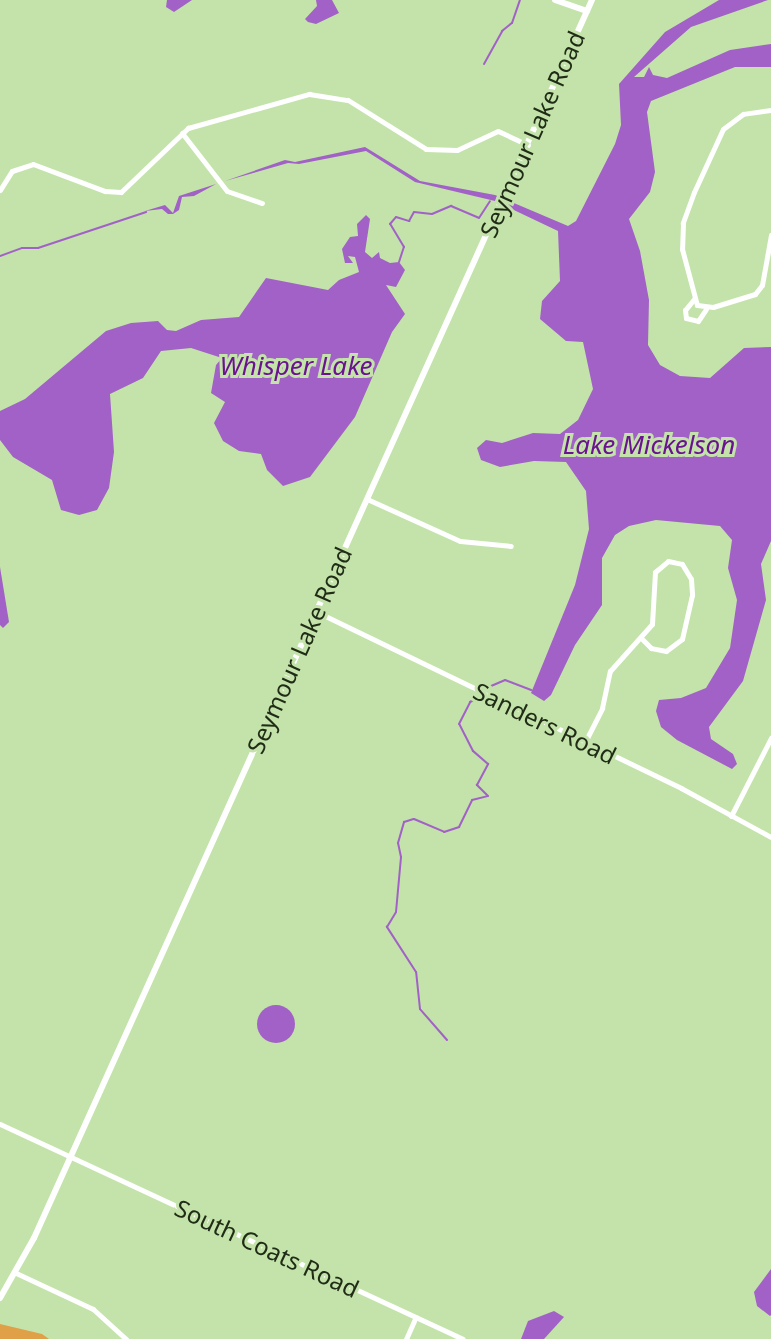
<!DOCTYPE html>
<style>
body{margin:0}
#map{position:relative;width:771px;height:1339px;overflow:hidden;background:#c3e3aa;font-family:"Noto Sans",sans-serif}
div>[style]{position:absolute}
.green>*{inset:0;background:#e0a048}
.water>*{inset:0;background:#a261c6}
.round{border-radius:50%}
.stream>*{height:2px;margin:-1px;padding:0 1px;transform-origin:1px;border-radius:1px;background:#a261c6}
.minor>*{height:5px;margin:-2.5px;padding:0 2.5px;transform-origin:2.5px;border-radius:2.5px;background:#fff}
.tertiary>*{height:6px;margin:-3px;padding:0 3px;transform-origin:3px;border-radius:3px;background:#fff}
span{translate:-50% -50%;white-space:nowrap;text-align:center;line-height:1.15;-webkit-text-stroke:6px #c3e3aa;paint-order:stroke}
.street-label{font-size:24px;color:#202c16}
.water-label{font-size:26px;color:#6b1291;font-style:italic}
</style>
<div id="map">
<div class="green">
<i style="clip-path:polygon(0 1324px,42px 1334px,49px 1339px,0 1339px)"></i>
</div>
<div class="water">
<i style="clip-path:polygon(167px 0,192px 0,174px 12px,166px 7px)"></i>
<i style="clip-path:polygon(316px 0,332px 0,339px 13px,316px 24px,308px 22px,305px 19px,317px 6px)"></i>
<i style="clip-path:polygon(719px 0,768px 0,691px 27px,634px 77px,644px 77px,649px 67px,653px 75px,667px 78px,730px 50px,771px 44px,771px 67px,735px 67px,651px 101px,647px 112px,655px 172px,650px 192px,629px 219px,640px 251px,649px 300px,648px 345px,660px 365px,680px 376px,710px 378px,744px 348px,771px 347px,771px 541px,761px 564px,766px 600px,743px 681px,709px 727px,711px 739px,733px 754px,737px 764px,732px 769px,677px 740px,661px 727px,656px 711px,659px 700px,681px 698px,706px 688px,730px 648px,737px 600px,728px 568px,732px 540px,720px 526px,656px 520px,629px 526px,615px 535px,602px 558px,602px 605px,575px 645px,551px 695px,544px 701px,531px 693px,575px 585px,589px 529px,586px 491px,566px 462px,534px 461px,500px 467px,481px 460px,477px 448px,486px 440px,502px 443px,533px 433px,560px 434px,578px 420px,593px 389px,583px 342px,566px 341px,540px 319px,542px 301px,560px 281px,558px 231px,495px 201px,415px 182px,366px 151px,299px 164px,288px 163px,225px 181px,285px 160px,295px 162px,365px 147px,420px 181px,495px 195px,568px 226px,576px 221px,615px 144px,621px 125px,619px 84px,665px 32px)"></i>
<i style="clip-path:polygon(216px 184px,194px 196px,182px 197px,179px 210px,173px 214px,168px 214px,162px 209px,145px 211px,165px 205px,173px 213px,179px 196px)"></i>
<i style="clip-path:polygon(366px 215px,370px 219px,365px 252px,372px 258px,379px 252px,380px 258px,390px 263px,399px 262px,405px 270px,396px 287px,386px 285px,405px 314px,392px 332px,355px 417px,310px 477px,283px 486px,267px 470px,261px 454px,239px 451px,223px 441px,214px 423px,225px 402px,211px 393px,216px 365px,222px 358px,191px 348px,161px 351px,143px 378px,110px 394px,114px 452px,109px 488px,97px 510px,79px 515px,61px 510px,52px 480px,13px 457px,0 440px,0 411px,25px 399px,106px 331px,131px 323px,158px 321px,167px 330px,176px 331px,201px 320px,239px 317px,266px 278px,328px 290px,339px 280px,359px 272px,355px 257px,348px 256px,353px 263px,345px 263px,342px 249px,350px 237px,358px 236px,357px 224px)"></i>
<i style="clip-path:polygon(0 567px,9px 622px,3px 628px,0 625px)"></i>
<i class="round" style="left:257px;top:1005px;width:38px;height:38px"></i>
<i style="clip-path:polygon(771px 1269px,771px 1315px,770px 1316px,757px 1306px,754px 1292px)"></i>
<i style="clip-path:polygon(554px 1311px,564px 1317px,544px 1339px,521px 1339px,528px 1321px)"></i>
</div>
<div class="stream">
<i style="left:484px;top:64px;width:38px;rotate:-61deg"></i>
<i style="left:502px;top:31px;width:13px;rotate:-39deg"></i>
<i style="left:512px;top:23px;width:24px;rotate:-71deg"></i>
<i style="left:0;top:256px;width:23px;rotate:-20deg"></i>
<i style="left:22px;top:248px;width:16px"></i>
<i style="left:38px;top:248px;width:114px;rotate:-18.4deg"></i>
<i style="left:399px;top:262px;width:16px;rotate:-72deg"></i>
<i style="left:404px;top:247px;width:27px;rotate:-121deg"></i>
<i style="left:390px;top:224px;width:9px;rotate:-49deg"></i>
<i style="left:396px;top:217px;width:14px;rotate:17deg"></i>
<i style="left:409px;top:221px;width:10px;rotate:-61deg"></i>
<i style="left:414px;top:212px;width:18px;rotate:6deg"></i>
<i style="left:432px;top:214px;width:21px;rotate:-23deg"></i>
<i style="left:451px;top:206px;width:30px;rotate:23deg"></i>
<i style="left:479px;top:218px;width:20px;rotate:-57deg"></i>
<i style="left:484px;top:689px;width:23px;rotate:-23deg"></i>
<i style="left:505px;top:680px;width:28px;rotate:21deg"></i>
<i style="left:447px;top:1040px;width:41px;rotate:-131.1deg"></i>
<i style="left:420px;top:1009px;width:37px;rotate:-96deg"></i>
<i style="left:416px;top:972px;width:54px;rotate:-122.8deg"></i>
<i style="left:387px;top:927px;width:17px;rotate:-59deg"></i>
<i style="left:396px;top:912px;width:55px;rotate:-84.8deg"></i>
<i style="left:401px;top:857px;width:14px;rotate:-102deg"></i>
<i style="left:398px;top:843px;width:22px;rotate:-74deg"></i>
<i style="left:404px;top:822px;width:10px;rotate:-17deg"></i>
<i style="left:414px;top:819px;width:33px;rotate:23deg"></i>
<i style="left:444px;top:832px;width:16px;rotate:-18deg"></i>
<i style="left:459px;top:827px;width:30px;rotate:-64deg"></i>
<i style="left:472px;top:800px;width:16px;rotate:-14deg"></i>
<i style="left:488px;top:796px;width:16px;rotate:-135deg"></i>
<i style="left:477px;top:785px;width:24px;rotate:-62deg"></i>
<i style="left:488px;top:764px;width:20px;rotate:-139deg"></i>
<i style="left:473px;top:751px;width:30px;rotate:-117deg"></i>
<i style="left:459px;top:724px;width:25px;rotate:-63deg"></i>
<i style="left:470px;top:702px;width:11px;rotate:-27deg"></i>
</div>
<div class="minor">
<i style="left:771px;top:110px;width:28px;rotate:172deg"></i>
<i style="left:743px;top:114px;width:25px;rotate:143deg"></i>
<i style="left:723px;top:129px;width:69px;rotate:114.7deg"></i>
<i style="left:694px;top:192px;width:33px;rotate:110deg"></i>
<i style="left:683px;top:223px;width:26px;rotate:92deg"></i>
<i style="left:682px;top:249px;width:58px;rotate:75deg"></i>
<i style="left:697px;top:305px;width:16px;rotate:7deg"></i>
<i style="left:713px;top:307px;width:44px;rotate:-17.2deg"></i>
<i style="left:755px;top:294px;width:11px;rotate:-52deg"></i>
<i style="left:762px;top:285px;width:51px;rotate:-79.8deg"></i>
<i style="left:182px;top:133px;width:73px;rotate:52.2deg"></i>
<i style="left:227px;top:191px;width:37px;rotate:19deg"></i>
<i style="left:0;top:190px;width:22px;rotate:-58deg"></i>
<i style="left:12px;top:171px;width:22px;rotate:-18deg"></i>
<i style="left:33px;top:164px;width:77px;rotate:20.6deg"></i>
<i style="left:105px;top:191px;width:16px;rotate:4deg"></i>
<i style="left:121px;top:192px;width:93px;rotate:-43.7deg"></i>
<i style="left:188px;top:128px;width:126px;rotate:-15.7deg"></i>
<i style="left:309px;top:94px;width:39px;rotate:9deg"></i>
<i style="left:348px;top:100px;width:92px;rotate:32.1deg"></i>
<i style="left:426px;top:149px;width:31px;rotate:2deg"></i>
<i style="left:457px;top:150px;width:45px;rotate:-24.9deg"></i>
<i style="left:498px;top:131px;width:33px;rotate:25deg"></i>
<i style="left:694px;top:299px;width:14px;rotate:129deg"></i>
<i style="left:685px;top:310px;width:8px;rotate:83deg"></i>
<i style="left:686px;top:318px;width:12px;rotate:14deg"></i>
<i style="left:698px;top:321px;width:14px;rotate:-56deg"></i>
<i style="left:367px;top:499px;width:102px;rotate:24.3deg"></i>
<i style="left:460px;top:541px;width:51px;rotate:5.6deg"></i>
<i style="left:317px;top:612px;width:404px;rotate:25.8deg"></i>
<i style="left:681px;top:788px;width:102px;rotate:28.6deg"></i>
<i style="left:585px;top:742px;width:38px;rotate:-63deg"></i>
<i style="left:602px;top:708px;width:38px;rotate:-78deg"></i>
<i style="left:610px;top:671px;width:63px;rotate:-48.2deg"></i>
<i style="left:652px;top:624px;width:52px;rotate:-86.7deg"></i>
<i style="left:655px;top:572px;width:17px;rotate:-40deg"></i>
<i style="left:668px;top:561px;width:14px;rotate:12deg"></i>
<i style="left:682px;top:564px;width:17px;rotate:59deg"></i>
<i style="left:691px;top:579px;width:16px;rotate:86deg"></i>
<i style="left:692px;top:595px;width:45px;rotate:102.8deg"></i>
<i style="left:682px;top:639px;width:20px;rotate:143deg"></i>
<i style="left:666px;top:651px;width:15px;rotate:-169deg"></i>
<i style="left:651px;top:648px;width:13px;rotate:-135deg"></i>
<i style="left:731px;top:816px;width:88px;rotate:-62.9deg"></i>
<i style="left:0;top:1124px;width:510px;rotate:24.91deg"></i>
<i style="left:16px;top:1273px;width:85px;rotate:25.1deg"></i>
<i style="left:93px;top:1309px;width:45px;rotate:42.3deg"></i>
<i style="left:406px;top:1339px;width:24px;rotate:-66deg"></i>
</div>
<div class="tertiary">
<i style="left:555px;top:0;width:34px;rotate:19deg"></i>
<i style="left:0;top:1298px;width:69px;rotate:-60.5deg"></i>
<i style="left:34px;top:1238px;width:1358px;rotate:-65.74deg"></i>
</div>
<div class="street-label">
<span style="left:532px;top:134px;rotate:-66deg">Seymour Lake Road</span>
<span style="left:299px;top:650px;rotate:-66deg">Seymour Lake Road</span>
<span style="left:545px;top:723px;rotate:26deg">Sanders Road</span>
<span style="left:267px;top:1248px;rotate:25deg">South Coats Road</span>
</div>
<div class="water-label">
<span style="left:296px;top:366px">Whisper Lake</span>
<span style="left:649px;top:445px">Lake Mickelson</span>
</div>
</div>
